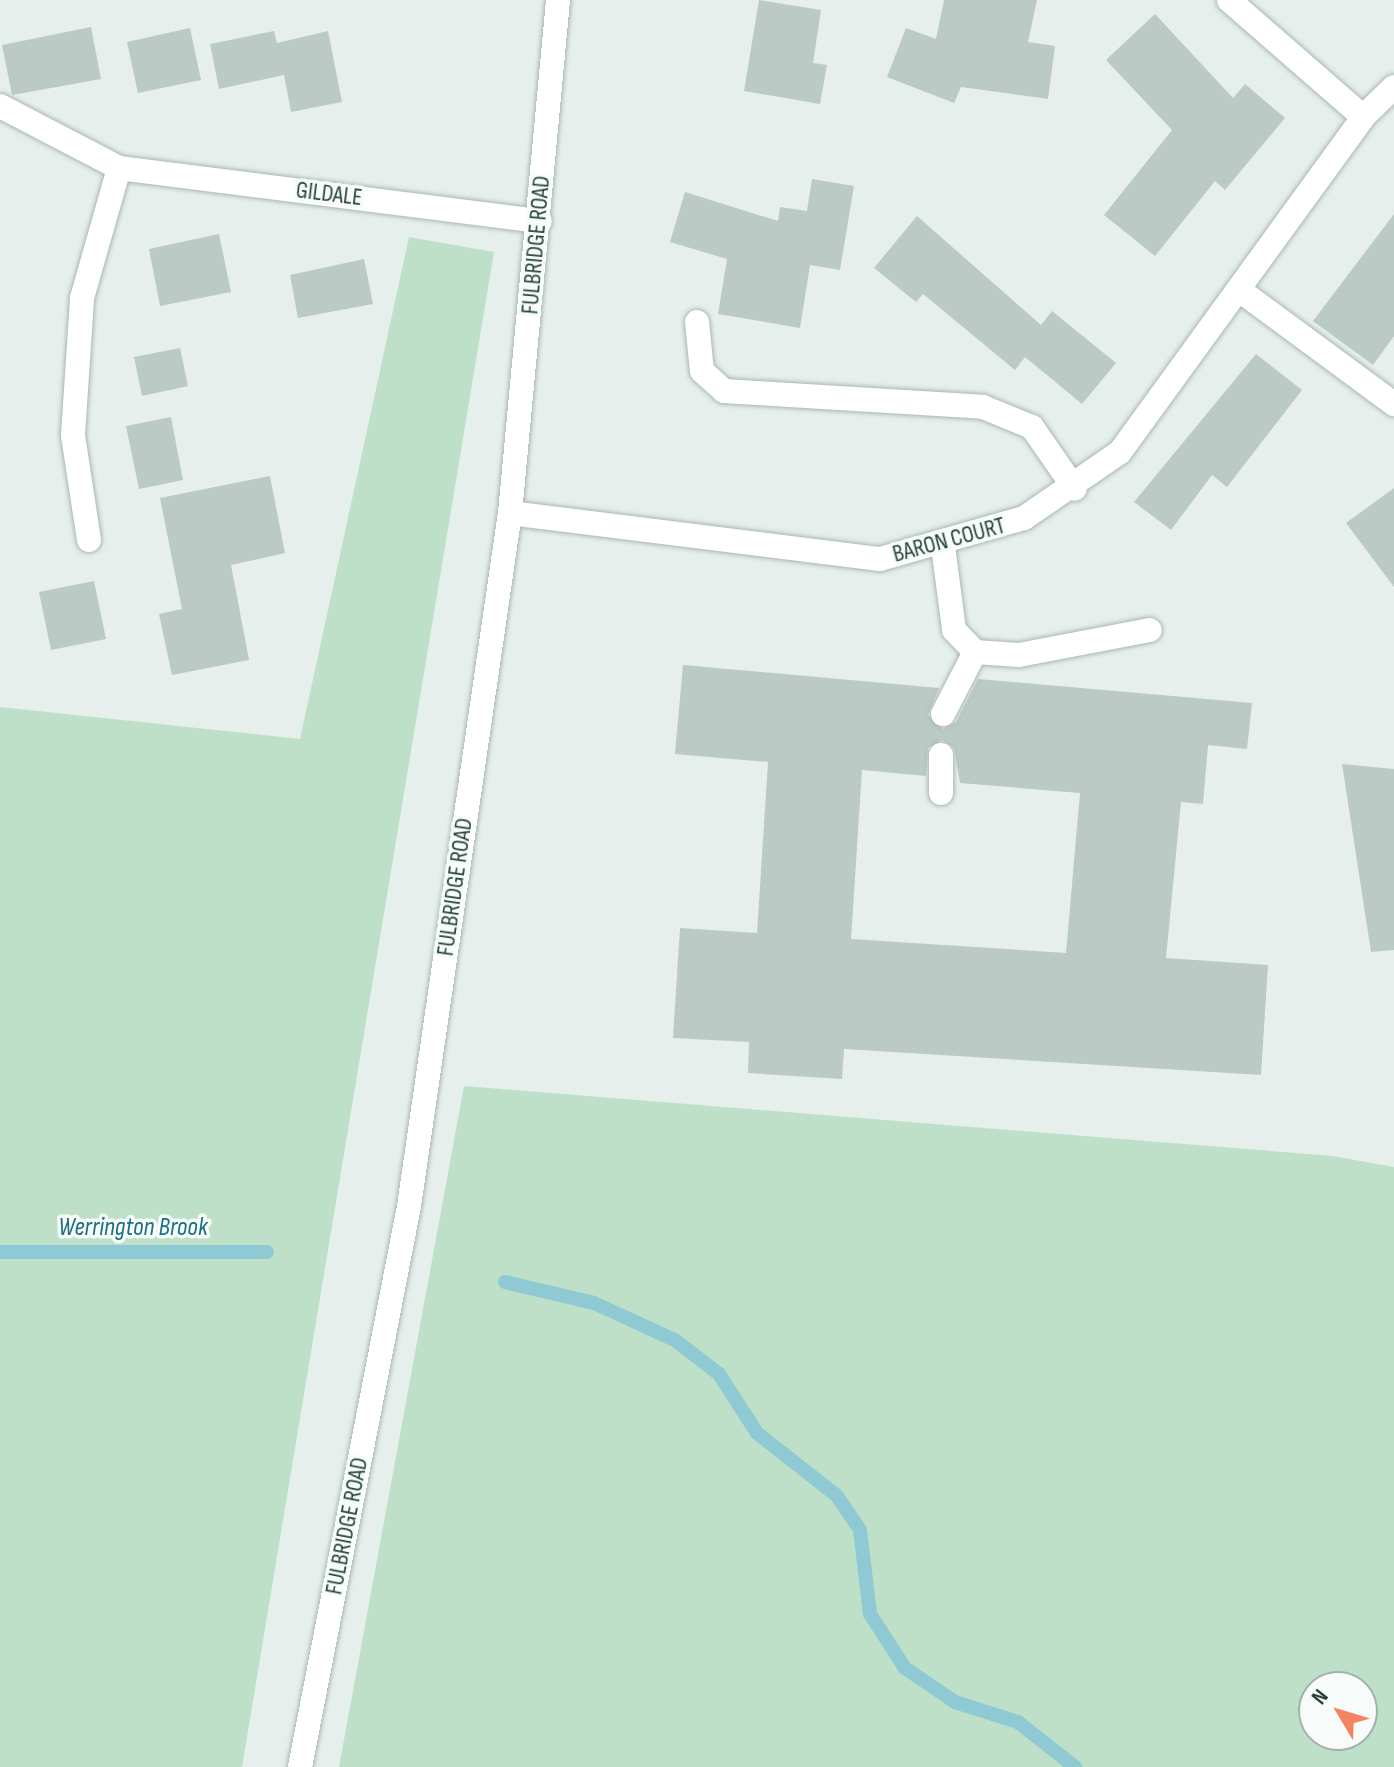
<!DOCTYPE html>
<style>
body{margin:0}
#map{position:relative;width:1394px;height:1767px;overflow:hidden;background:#e6efeb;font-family:"Sofia Sans Condensed",sans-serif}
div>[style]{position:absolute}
.green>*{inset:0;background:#bfe0c8}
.stream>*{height:14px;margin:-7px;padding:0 7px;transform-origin:7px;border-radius:7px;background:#8ec9d4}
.building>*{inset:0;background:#bbcac4}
.roads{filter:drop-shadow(0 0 2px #a8b8b2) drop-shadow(0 0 2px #a8b8b2)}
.lane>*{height:24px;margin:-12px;padding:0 12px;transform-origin:12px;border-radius:12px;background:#fff}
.street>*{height:24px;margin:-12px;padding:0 12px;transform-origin:12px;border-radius:12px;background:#fff}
.secondary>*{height:24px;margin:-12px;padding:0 12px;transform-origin:12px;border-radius:12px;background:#fff}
span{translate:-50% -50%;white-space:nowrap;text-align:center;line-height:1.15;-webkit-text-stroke:7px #f7fbf9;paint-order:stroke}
.street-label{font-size:24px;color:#24423a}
.water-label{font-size:26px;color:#1c6f80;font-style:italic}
.north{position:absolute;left:1298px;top:1671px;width:80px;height:80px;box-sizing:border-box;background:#f7fbf9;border:2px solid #a3b1ad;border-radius:50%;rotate:308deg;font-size:22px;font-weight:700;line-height:32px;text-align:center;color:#24423a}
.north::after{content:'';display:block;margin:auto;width:28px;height:36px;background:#f4845f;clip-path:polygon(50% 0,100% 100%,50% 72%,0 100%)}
</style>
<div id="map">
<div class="green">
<i style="clip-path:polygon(409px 237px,494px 252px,242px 1767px,0 1767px,0 707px,300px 739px)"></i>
<i style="clip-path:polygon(evenodd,464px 1086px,1333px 1156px,1394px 1167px,1394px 1767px,339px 1767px,464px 1086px,1362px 1687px,1362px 1735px,1314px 1735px,1314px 1687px,1362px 1687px)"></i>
</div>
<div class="stream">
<i style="left:0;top:1252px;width:267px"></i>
<i style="left:505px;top:1282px;width:91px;rotate:13.3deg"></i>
<i style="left:594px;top:1303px;width:89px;rotate:24.6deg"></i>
<i style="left:675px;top:1340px;width:56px;rotate:37.7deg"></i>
<i style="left:719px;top:1374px;width:70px;rotate:57.2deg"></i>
<i style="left:757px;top:1433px;width:102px;rotate:38.2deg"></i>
<i style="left:837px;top:1496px;width:41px;rotate:55.9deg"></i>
<i style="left:860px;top:1530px;width:85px;rotate:83.2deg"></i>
<i style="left:870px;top:1614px;width:64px;rotate:57.1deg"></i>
<i style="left:905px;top:1668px;width:60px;rotate:34.2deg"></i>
<i style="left:955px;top:1702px;width:66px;rotate:17.6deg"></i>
<i style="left:1018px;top:1722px;width:73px;rotate:38.3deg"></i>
</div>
<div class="building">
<i style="clip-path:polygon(759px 0,821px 10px,813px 63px,827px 65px,820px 104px,744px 91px)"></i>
<i style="clip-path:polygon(944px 0,1037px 0,1028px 42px,1055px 46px,1048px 99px,961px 87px,954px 103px,887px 77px,906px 28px,936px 39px)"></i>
<i style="clip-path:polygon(1155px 14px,1233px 98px,1245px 84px,1285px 118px,1225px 190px,1215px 181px,1155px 256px,1104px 215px,1172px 130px,1106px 60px)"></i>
<i style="clip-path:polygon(91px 27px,101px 79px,12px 95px,2px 45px)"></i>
<i style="clip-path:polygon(190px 28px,201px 80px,138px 93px,127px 42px)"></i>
<i style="clip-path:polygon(274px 31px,277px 43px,328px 31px,342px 102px,291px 112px,284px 75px,219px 89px,210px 44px)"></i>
<i style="clip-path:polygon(812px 179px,854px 186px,840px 270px,810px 265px,800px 328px,718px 314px,727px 259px,670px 242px,685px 192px,778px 221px,780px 207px,807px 211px)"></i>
<i style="clip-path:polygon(1394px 214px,1394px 336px,1373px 365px,1313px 321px)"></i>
<i style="clip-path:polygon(917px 216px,1041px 325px,1052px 311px,1116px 363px,1082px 404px,1025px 357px,1015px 370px,923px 294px,916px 302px,874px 268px)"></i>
<i style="clip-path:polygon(219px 234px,231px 292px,160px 306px,149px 249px)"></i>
<i style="clip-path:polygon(364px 259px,373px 304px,298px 318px,290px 275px)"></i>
<i style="clip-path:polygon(180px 348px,188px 386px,142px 396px,134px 357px)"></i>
<i style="clip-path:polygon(1256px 354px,1302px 390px,1227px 487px,1212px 475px,1171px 530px,1134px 502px)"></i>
<i style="clip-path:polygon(171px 417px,183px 480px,139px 489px,126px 426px)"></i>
<i style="clip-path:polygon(270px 476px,285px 553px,231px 565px,249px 660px,172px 675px,159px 614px,182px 609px,160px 498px)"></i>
<i style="clip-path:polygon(1394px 488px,1394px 587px,1346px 523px)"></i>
<i style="clip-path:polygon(94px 581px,106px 639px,51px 650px,39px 592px)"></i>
<i style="clip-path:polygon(evenodd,683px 665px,939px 688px,928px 715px,943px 729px,956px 722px,978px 679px,1252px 703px,1247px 749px,1208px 745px,1203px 804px,1181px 802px,1166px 958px,1268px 965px,1261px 1075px,844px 1049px,842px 1079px,748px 1073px,749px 1042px,673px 1038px,680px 928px,757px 933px,768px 762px,675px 754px,683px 665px,942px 740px,954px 748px,960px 783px,1080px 793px,1066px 953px,851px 939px,862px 770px,926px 776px,928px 748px,942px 740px)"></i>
<i style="clip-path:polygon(1342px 764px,1394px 769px,1394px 950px,1371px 952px)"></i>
</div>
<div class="roads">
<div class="lane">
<i style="left:697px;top:322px;width:49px;rotate:84.2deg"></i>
<i style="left:702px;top:371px;width:30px;rotate:42deg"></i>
<i style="left:724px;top:391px;width:259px;rotate:3.5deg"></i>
<i style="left:983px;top:407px;width:53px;rotate:22.2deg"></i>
<i style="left:1032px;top:427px;width:75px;rotate:55.3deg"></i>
<i style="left:943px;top:546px;width:85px;rotate:82.5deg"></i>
<i style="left:954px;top:630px;width:30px;rotate:46deg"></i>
<i style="left:975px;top:652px;width:44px;rotate:3.9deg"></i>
<i style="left:1019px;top:655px;width:133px;rotate:-10.8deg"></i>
<i style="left:943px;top:714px;width:70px;rotate:-62.7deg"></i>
<i style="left:941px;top:793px;width:38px;rotate:-90deg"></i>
</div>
<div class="street">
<i style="left:1229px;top:0;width:178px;rotate:41.1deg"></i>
<i style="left:0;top:106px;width:134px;rotate:27.5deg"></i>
<i style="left:119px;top:168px;width:424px;rotate:7.2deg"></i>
<i style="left:1242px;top:292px;width:189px;rotate:36.4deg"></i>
<i style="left:510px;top:513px;width:373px;rotate:7.1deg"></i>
<i style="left:880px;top:559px;width:150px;rotate:-15.9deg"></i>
<i style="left:1024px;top:518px;width:116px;rotate:-34.5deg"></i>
<i style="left:1120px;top:452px;width:414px;rotate:-54deg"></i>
<i style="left:1363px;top:117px;width:43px;rotate:-44.1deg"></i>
<i style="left:89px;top:540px;width:106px;rotate:-98.7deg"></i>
<i style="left:73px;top:435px;width:137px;rotate:-86.2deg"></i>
<i style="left:82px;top:298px;width:135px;rotate:-74.1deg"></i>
</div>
<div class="secondary">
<i style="left:300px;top:1767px;width:571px;rotate:-79deg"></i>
<i style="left:409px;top:1206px;width:700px;rotate:-81.71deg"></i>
<i style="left:510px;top:513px;width:515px;rotate:-84.65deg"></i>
</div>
</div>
<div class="street-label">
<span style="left:329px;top:194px;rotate:7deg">GILDALE</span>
<span style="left:536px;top:245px;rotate:-85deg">FULBRIDGE ROAD</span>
<span style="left:949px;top:540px;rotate:-15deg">BARON COURT</span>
<span style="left:455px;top:887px;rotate:-82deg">FULBRIDGE ROAD</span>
<span style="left:347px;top:1526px;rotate:-79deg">FULBRIDGE ROAD</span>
</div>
<div class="water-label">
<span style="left:133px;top:1228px">Werrington Brook</span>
</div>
<div class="north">N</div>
</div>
